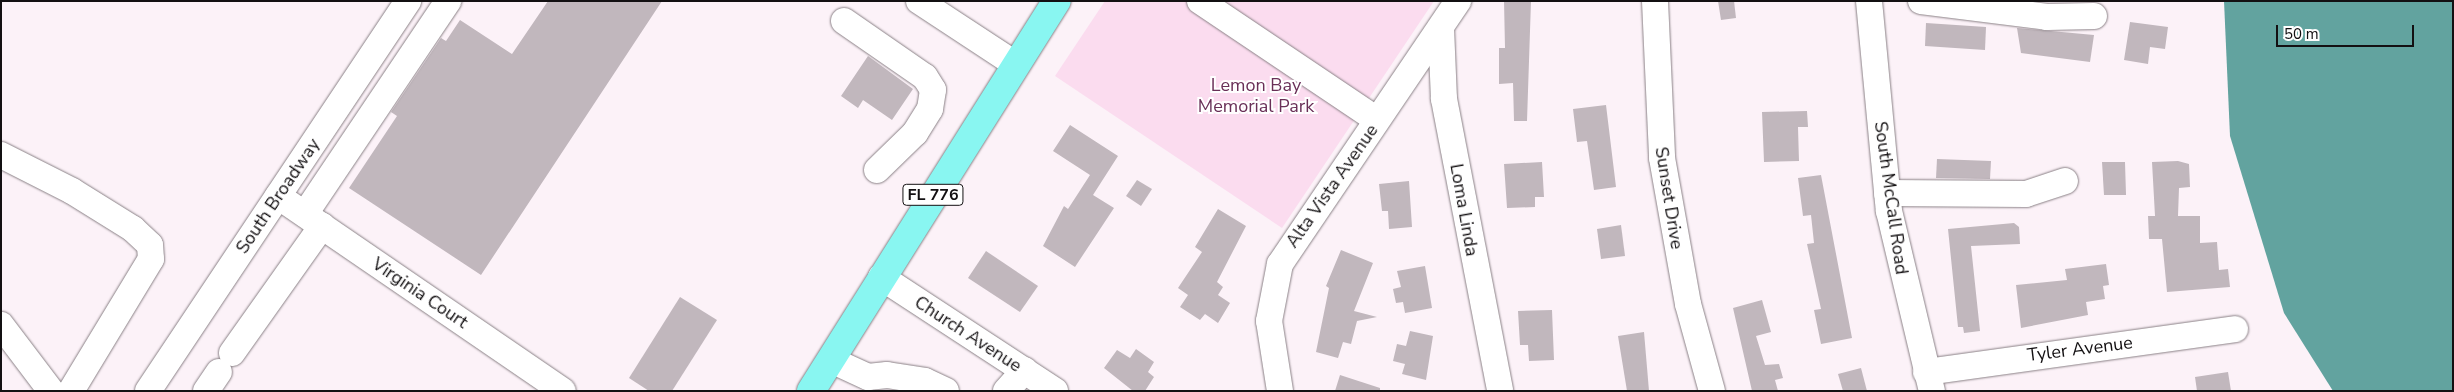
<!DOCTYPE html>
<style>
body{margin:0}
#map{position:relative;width:2454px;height:392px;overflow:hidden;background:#fcf2f8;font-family:"Nunito Sans",sans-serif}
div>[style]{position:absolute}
.green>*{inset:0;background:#fbdcef}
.water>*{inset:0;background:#62a39f}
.building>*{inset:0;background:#c1b7bd}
.roads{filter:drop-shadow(0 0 1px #8a8186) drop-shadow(0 0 1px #8a8186)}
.minor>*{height:26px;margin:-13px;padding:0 13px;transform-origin:13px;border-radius:13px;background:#fff}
.major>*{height:28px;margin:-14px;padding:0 14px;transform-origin:14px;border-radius:14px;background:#89f6f1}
span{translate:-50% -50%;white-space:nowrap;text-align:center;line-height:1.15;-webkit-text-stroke:4px #fff;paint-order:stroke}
.shield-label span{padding:1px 4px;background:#fff;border:1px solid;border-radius:4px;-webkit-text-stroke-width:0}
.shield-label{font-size:16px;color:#131012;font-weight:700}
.park-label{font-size:18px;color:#692f57}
.street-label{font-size:18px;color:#131012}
.frame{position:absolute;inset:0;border:2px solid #131012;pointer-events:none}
.scale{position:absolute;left:2276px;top:25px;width:138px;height:22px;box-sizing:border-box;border:2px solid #131012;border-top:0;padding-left:6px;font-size:15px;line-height:18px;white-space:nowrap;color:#131012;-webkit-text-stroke:4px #fff;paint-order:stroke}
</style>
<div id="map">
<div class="green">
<i style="clip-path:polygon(1105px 1px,1434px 1px,1282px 228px,1055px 76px)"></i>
</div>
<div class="water">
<i style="clip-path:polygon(2224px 1px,2453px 1px,2453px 391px,2333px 391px,2284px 313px,2230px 136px)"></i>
</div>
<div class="building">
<i style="clip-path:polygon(548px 1px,662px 1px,481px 275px,349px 188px,397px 116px,391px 112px,441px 38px,446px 41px,460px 20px,512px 54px)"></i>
<i style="clip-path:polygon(1504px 1px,1531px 1px,1527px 121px,1514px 121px,1513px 83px,1499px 84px,1499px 48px,1505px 48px)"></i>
<i style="clip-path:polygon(1718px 1px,1734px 1px,1736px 18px,1721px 20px)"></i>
<i style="clip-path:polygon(2130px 22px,2168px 27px,2165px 49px,2150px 47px,2148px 64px,2124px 60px)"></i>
<i style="clip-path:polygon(1926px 23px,1986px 27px,1985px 50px,1925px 46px)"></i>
<i style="clip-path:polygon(2017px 28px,2094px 35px,2090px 62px,2021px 53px)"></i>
<i style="clip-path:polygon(868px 56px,913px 89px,892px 120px,863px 100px,858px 108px,841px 96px)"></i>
<i style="clip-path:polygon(1606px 105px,1616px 187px,1594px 190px,1587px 141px,1577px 142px,1573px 109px)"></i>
<i style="clip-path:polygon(1807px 111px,1808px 127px,1798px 127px,1799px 161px,1764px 162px,1762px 112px)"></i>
<i style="clip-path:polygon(1070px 125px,1118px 156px,1093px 195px,1114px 208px,1075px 267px,1043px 246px,1064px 206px,1068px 209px,1090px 175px,1053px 151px)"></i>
<i style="clip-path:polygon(1937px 159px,1991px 161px,1990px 179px,1936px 178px)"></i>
<i style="clip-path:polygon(2178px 161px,2189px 164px,2190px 187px,2179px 188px,2178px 216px,2200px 216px,2200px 243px,2217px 242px,2219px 270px,2228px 269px,2230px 287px,2167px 292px,2162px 239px,2149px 239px,2148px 216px,2155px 216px,2152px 162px)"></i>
<i style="clip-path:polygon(1542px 162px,1544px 197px,1535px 197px,1535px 207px,1507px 208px,1504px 164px)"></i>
<i style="clip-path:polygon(2102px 162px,2125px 162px,2126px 195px,2104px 195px)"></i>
<i style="clip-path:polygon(1821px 175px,1852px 338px,1821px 344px,1814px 310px,1821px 309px,1807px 244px,1814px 243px,1811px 215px,1803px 216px,1798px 178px)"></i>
<i style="clip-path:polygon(1137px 180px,1152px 189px,1141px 206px,1126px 196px)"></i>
<i style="clip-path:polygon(1409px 181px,1412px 227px,1389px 229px,1388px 211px,1382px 211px,1379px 184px)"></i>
<i style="clip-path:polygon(1218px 209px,1246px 226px,1217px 282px,1223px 287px,1218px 295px,1230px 303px,1218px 323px,1205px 314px,1200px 320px,1180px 307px,1188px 295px,1178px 288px,1202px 252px,1195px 247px)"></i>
<i style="clip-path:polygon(2014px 223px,2019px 227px,2020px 244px,1971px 246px,1980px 331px,1964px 333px,1963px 327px,1958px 327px,1948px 229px)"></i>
<i style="clip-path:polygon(1621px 225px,1625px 256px,1601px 259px,1597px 229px)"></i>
<i style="clip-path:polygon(1341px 250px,1373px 263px,1354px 311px,1377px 317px,1357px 321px,1351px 344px,1343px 342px,1338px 358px,1316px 352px,1329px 288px,1326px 286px)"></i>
<i style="clip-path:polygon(986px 251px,1038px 286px,1020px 312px,968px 278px)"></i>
<i style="clip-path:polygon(2106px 264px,2109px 285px,2103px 286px,2105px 299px,2086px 302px,2088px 315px,2021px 328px,2016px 285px,2067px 280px,2065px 269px)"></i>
<i style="clip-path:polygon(1425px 266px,1432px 308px,1405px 313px,1403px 302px,1396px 303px,1393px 289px,1401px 287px,1397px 271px)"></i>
<i style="clip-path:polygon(680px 297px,717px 320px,672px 391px,649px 391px,629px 378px)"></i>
<i style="clip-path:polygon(1762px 300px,1771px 332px,1756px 336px,1765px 365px,1779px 364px,1783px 378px,1775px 380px,1778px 391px,1752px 391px,1733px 308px)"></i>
<i style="clip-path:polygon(1552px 310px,1554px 360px,1529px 361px,1528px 345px,1520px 345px,1518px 311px)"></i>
<i style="clip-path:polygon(1410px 331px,1433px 336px,1426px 380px,1402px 374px,1405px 364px,1393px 361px,1397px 344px,1406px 346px)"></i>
<i style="clip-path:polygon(1644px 332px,1649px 391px,1627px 391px,1618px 336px)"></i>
<i style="clip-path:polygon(1136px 349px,1154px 362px,1148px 372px,1154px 377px,1145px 391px,1133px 391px,1104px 368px,1117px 350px,1130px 358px)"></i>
<i style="clip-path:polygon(1861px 368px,1867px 391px,1843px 391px,1838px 374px)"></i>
<i style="clip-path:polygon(2228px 372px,2231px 391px,2197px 391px,2195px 377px)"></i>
<i style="clip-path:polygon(1340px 375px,1380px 388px,1380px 391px,1335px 391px)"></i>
</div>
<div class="roads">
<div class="minor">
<i style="left:919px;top:1px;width:115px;rotate:33.3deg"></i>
<i style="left:1200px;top:1px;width:213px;rotate:33.9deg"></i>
<i style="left:1655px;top:1px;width:157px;rotate:87.4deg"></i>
<i style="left:1662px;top:158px;width:148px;rotate:79.9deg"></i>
<i style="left:1688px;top:304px;width:90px;rotate:74.6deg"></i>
<i style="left:1869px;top:1px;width:211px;rotate:84.6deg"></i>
<i style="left:1889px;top:211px;width:185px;rotate:76.6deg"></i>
<i style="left:1921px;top:1px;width:127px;rotate:7.2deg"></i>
<i style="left:2047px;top:17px;width:47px;rotate:-1.2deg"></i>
<i style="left:844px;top:21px;width:98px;rotate:34.7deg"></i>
<i style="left:925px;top:77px;width:15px;rotate:58deg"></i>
<i style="left:933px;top:90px;width:19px;rotate:99deg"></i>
<i style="left:930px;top:109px;width:28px;rotate:122deg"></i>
<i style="left:915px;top:133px;width:53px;rotate:135.8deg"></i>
<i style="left:1441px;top:28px;width:71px;rotate:87.6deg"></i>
<i style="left:1444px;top:99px;width:297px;rotate:79.1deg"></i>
<i style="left:1px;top:155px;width:80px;rotate:26.9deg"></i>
<i style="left:72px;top:191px;width:72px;rotate:31.9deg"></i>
<i style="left:133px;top:229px;width:23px;rotate:43deg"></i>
<i style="left:150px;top:245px;width:14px;rotate:86deg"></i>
<i style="left:151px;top:259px;width:154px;rotate:121.2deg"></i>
<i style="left:1887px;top:193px;width:139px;rotate:0.4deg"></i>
<i style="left:2026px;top:194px;width:41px;rotate:-18.4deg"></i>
<i style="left:278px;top:196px;width:345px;rotate:34.4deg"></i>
<i style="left:305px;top:214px;width:257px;rotate:-56.1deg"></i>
<i style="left:881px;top:277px;width:208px;rotate:33.2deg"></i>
<i style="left:1px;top:325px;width:83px;rotate:52.9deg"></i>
<i style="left:232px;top:353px;width:156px;rotate:-54.7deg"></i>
<i style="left:831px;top:360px;width:41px;rotate:24.7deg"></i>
<i style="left:868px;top:377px;width:19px;rotate:-6deg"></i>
<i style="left:887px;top:375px;width:38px;rotate:9deg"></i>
<i style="left:925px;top:381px;width:23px;rotate:25deg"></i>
<i style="left:1926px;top:372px;width:312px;rotate:-7.9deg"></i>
<i style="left:148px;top:391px;width:469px;rotate:-56.3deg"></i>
<i style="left:206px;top:391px;width:23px;rotate:-56deg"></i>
<i style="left:1006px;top:391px;width:28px;rotate:-48deg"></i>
<i style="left:1280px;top:391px;width:71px;rotate:-98.9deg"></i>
<i style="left:1269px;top:321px;width:58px;rotate:-79.1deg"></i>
<i style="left:1280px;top:264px;width:318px;rotate:-55.9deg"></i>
</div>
<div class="major">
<i style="left:811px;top:391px;width:461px;rotate:-57.8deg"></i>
</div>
</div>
<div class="shield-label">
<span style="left:933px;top:195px">FL 776</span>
</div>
<div class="park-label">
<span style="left:1256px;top:96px">Lemon Bay<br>Memorial Park</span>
</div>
<div class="street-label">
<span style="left:1332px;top:186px;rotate:-55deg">Alta Vista Avenue</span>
<span style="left:278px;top:196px;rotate:-56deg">South Broadway</span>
<span style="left:1669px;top:198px;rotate:81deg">Sunset Drive</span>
<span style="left:1891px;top:198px;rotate:82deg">South McCall Road</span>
<span style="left:1464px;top:210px;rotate:80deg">Loma Linda</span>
<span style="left:420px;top:293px;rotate:34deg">Virginia Court</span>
<span style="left:968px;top:334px;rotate:33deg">Church Avenue</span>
<span style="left:2080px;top:349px;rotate:-7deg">Tyler Avenue</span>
</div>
<div class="frame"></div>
<div class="scale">50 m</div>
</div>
